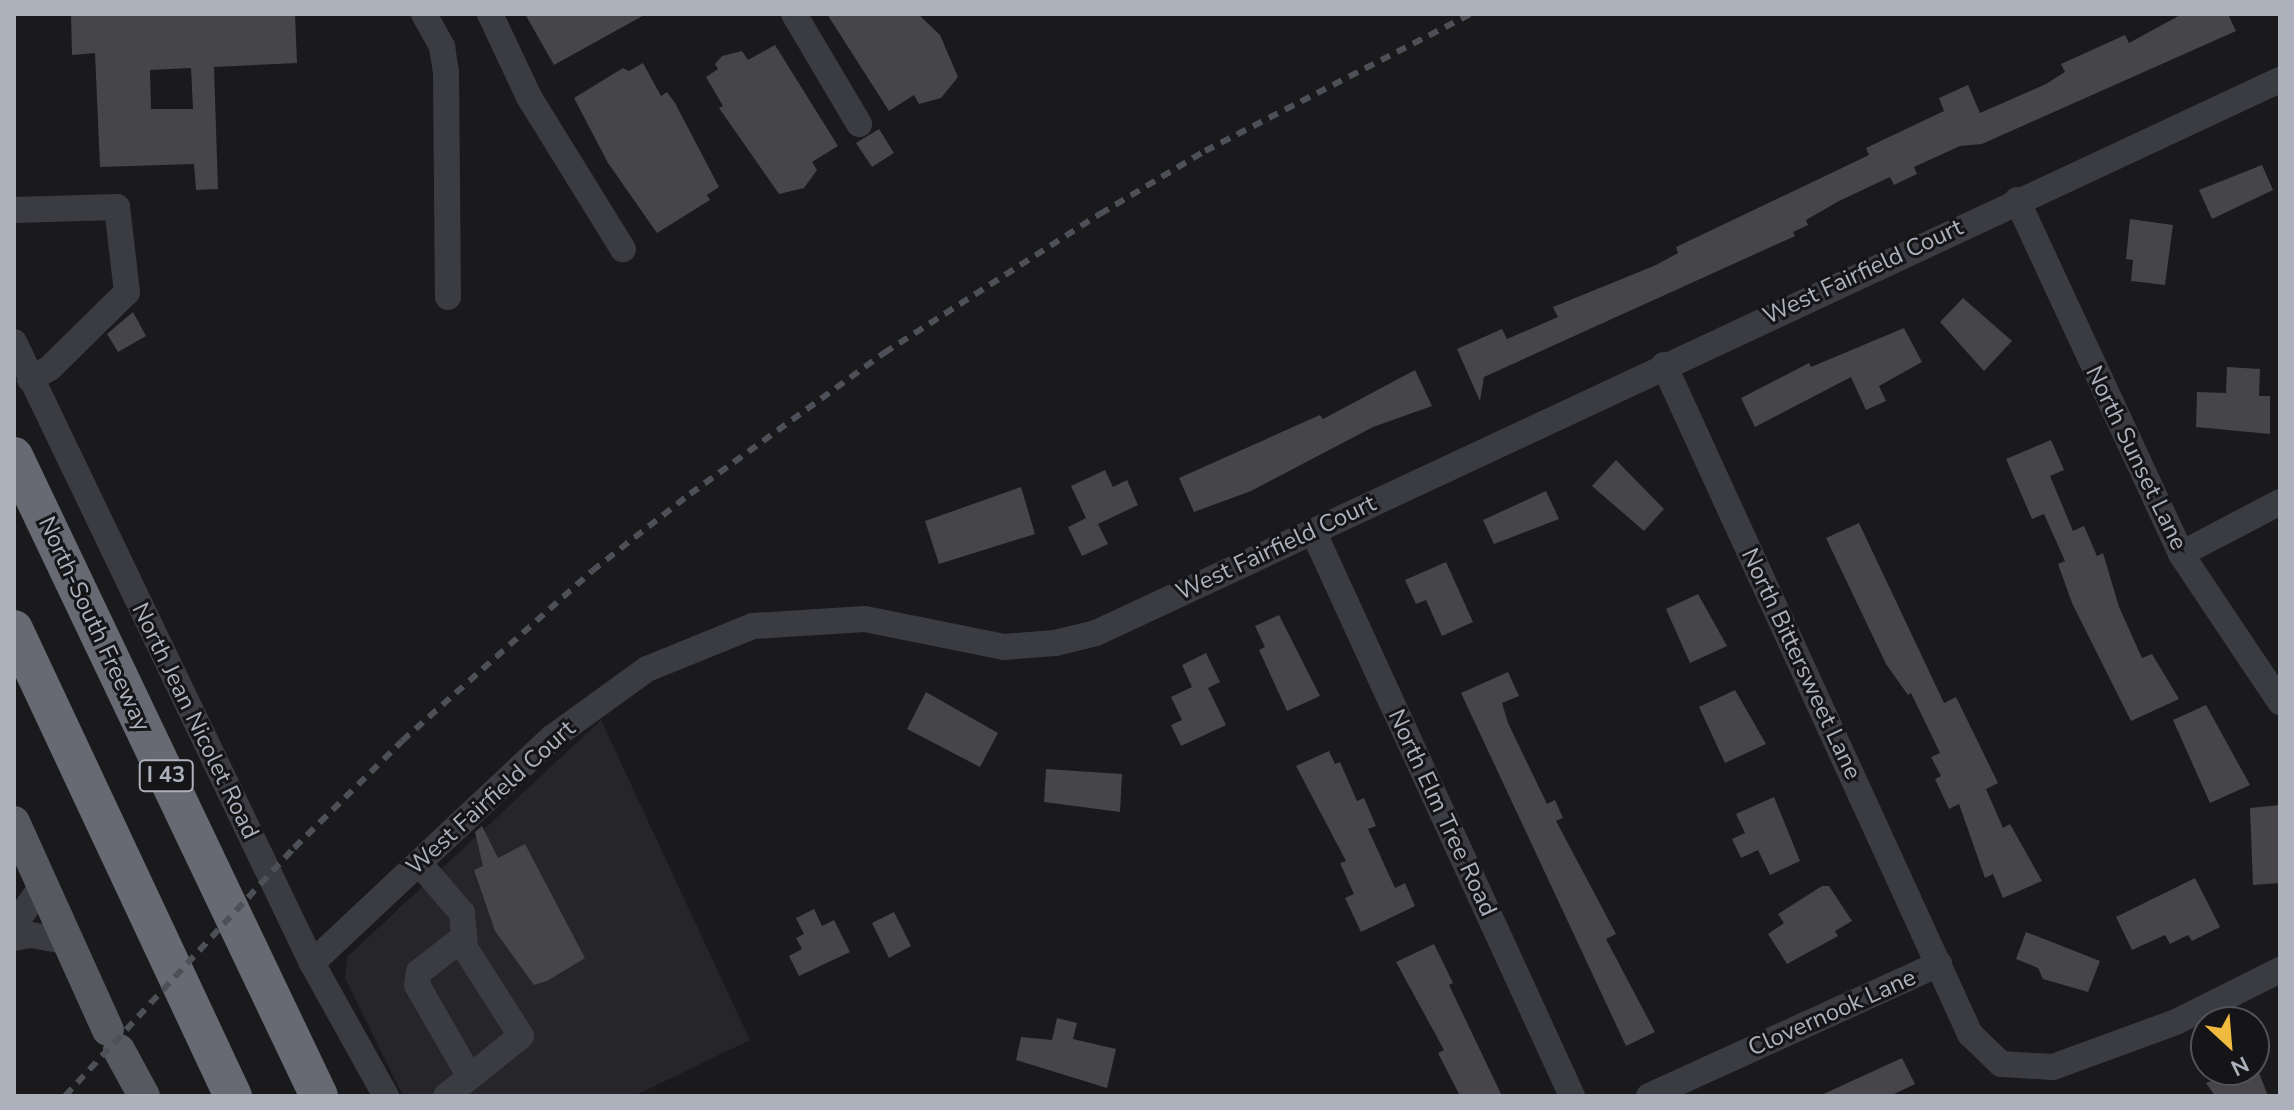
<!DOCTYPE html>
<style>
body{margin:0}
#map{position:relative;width:2294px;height:1110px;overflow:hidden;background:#1a1a1d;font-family:"Nunito Sans",sans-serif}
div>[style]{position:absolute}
.built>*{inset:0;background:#26262a}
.building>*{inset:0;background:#45454a}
.minor>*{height:26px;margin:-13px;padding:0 13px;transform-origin:13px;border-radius:13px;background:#3b3c42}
.major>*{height:32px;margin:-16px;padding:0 16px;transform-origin:16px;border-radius:16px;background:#575961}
.highway>*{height:38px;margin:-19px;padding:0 19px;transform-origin:19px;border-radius:19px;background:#676a73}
.rail>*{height:6px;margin-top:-3px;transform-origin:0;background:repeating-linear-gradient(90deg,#4e5057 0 10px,transparent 0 18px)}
span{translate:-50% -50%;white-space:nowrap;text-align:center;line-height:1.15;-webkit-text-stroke:6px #151518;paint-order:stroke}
.shield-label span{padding:2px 6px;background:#151518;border:2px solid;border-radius:6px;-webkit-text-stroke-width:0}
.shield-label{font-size:22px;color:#adb1bc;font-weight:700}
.street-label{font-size:24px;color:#adb1bc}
.frame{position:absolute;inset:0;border:16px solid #adb1bc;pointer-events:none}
.north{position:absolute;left:2190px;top:1006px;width:80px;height:80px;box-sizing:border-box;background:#151518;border:2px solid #52535a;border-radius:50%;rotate:154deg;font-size:22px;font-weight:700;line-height:32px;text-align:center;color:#adb1bc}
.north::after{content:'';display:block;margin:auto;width:28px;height:36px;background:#f0ba3f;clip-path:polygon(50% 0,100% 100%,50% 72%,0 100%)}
</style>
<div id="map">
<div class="built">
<i style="clip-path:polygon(601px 720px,750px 1040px,634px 1096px,403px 1096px,345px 978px,348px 956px)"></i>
</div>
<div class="building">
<i style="clip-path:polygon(evenodd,71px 14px,295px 14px,297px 63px,214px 67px,218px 189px,196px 190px,194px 164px,100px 167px,95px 53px,72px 55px,71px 14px,191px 68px,193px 109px,151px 109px,150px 70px,191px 68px)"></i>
<i style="clip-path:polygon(525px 14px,646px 14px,554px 65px)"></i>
<i style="clip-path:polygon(827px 14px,918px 14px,940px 35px,958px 77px,941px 98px,919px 104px,914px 95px,889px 111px)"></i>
<i style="clip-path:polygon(2182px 14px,2228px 14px,2236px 31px,1982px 144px,1960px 146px,1914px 167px,1917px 174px,1894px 185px,1890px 177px,1839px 201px,1806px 220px,1808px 225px,1793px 232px,1795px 236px,1484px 377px,1480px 401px,1457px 349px,1502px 329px,1507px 339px,1558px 317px,1553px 307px,1656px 265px,1678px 253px,1676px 247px,1869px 155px,1866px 148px,1944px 111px,1939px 98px,1968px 85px,1980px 113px,2046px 84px,2065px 72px,2061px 64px,2125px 35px,2129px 43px)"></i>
<i style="clip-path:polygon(775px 45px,838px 146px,812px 162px,817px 170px,804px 188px,779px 194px,719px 108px,723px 106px,706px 77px,718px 69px,715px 64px,722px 56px,742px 51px,748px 60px)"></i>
<i style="clip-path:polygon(643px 63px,661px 96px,667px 92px,675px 103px,719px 187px,707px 195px,710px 200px,657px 233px,608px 163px,574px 98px,623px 68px,629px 71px)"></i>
<i style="clip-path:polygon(879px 129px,894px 153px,872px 167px,856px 143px)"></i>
<i style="clip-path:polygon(2262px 165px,2273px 190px,2212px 219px,2199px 190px)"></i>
<i style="clip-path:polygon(2130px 219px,2173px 225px,2165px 285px,2131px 281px,2133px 260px,2126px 259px)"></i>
<i style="clip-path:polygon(1963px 298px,2012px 341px,1984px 371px,1940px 322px)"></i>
<i style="clip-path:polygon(133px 312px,146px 336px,118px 352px,107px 334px)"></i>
<i style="clip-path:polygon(1904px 328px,1922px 362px,1879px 386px,1886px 401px,1866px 410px,1851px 377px,1755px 427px,1741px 398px,1809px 363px,1811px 367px)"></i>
<i style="clip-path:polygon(2227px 367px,2260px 369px,2259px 396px,2270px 396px,2270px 434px,2196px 427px,2197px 392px,2226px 393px)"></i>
<i style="clip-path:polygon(1415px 370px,1432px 406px,1373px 427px,1251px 491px,1194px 512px,1179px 478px,1320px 415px,1323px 419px)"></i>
<i style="clip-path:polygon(2051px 440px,2064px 470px,2050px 476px,2073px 531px,2084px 526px,2097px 556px,2103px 553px,2119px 607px,2142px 658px,2152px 654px,2179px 699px,2131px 721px,2072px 603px,2058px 564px,2065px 561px,2044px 514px,2032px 519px,2006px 459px)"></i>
<i style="clip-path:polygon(1616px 460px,1664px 509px,1644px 531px,1592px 486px)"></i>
<i style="clip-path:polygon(1105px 470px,1113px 487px,1127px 480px,1138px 505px,1098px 524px,1108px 544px,1082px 556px,1068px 527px,1086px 518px,1071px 486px)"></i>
<i style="clip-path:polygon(1021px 487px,1035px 534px,939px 564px,925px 521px)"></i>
<i style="clip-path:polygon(1546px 491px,1559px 519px,1494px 544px,1483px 520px)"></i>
<i style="clip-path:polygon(1859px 523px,1944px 703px,1956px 697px,1998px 783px,1986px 789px,2003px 828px,2010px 824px,2042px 881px,2003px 898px,1993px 874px,1985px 878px,1959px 804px,1949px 809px,1935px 779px,1941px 776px,1931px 757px,1940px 753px,1911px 693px,1908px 695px,1886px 664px,1826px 538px)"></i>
<i style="clip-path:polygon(1446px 562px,1473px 622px,1442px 636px,1426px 600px,1416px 604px,1405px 580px)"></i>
<i style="clip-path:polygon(1698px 594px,1727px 646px,1690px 663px,1666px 609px)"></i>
<i style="clip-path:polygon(1279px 615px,1320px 696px,1287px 711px,1259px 650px,1265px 647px,1255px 626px)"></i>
<i style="clip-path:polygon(1206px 653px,1220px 682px,1208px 688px,1226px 725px,1181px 746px,1171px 725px,1182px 720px,1171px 697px,1192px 687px,1182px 665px)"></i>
<i style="clip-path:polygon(1508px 672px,1519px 696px,1502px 703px,1508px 723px,1547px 804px,1555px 800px,1563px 818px,1556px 821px,1616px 934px,1606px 939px,1655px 1032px,1626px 1046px,1461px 693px)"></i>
<i style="clip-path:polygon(1735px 690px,1766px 744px,1725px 763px,1699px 707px)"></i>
<i style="clip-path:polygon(926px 692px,998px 733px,980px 767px,907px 729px)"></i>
<i style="clip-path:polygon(2206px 705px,2250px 785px,2210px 803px,2173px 720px)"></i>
<i style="clip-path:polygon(1329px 751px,1335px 764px,1340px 762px,1357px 801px,1364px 798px,1376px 826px,1368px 829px,1395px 888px,1405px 883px,1415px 906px,1361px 932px,1345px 898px,1354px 894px,1340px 863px,1346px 861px,1296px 766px)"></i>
<i style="clip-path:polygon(1046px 769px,1122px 774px,1120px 812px,1044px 802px)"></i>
<i style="clip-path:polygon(1774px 797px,1800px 861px,1770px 875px,1758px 850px,1741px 858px,1732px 839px,1745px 833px,1736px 814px)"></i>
<i style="clip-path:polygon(2280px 805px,2280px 883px,2253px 885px,2250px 808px)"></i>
<i style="clip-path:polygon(482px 826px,498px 858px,525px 844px,585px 958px,547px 981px,534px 985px,495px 931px,474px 870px,483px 866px,475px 832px)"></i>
<i style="clip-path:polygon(2195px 878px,2220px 927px,2192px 941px,2188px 935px,2170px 944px,2165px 935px,2132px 950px,2116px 917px)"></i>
<i style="clip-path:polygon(1822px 886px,1829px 886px,1852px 921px,1835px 931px,1838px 936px,1787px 964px,1768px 934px,1784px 923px,1778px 914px)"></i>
<i style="clip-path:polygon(814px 909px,822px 926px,834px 920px,850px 952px,799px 976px,789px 956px,802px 949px,796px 938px,804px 934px,796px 918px)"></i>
<i style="clip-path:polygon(894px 912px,911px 946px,889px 958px,872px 923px)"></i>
<i style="clip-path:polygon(2026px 932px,2100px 961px,2088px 992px,2043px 979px,2038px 968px,2016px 959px)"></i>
<i style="clip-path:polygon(1434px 944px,1453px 983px,1449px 985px,1502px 1096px,1460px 1096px,1438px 1053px,1444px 1050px,1396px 962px)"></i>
<i style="clip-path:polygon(1057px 1018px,1077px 1023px,1073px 1039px,1116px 1049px,1107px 1088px,1016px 1060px,1021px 1037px,1052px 1040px)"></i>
<i style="clip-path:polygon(1902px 1058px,1915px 1084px,1890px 1096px,1819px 1096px)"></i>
<i style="clip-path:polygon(2238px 1070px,2258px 1070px,2268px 1096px,2215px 1096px,2206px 1083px)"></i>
</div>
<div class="minor">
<i style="left:424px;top:14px;width:38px;rotate:61deg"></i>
<i style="left:442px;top:47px;width:25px;rotate:81deg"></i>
<i style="left:446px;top:72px;width:225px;rotate:89.5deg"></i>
<i style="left:490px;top:14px;width:92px;rotate:64.8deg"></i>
<i style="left:529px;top:97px;width:179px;rotate:58.3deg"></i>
<i style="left:794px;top:14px;width:128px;rotate:59.4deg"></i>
<i style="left:2017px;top:200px;width:390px;rotate:65.1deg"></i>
<i style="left:2181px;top:554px;width:178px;rotate:56.2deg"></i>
<i style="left:14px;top:210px;width:103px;rotate:-1.7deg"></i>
<i style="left:117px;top:207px;width:86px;rotate:83.3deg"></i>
<i style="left:127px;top:292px;width:108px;rotate:135.4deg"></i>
<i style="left:50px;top:368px;width:23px;rotate:151deg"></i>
<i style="left:14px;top:342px;width:689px;rotate:64.36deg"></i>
<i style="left:312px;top:963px;width:152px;rotate:60.9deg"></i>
<i style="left:1664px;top:365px;width:736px;rotate:65.42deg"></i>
<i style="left:1970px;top:1034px;width:43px;rotate:44.1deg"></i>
<i style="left:2001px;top:1064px;width:52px;rotate:3.3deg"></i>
<i style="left:2053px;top:1067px;width:131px;rotate:-20.1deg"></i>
<i style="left:2176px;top:1022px;width:116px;rotate:-26.6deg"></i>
<i style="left:1313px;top:531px;width:622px;rotate:65.37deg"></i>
<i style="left:2181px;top:554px;width:112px;rotate:-27.7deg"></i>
<i style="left:419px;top:863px;width:66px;rotate:49.3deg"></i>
<i style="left:462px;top:913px;width:35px;rotate:85deg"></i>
<i style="left:465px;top:948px;width:104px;rotate:57.5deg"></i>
<i style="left:521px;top:1036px;width:96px;rotate:141.3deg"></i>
<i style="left:14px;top:925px;width:48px;rotate:-54.3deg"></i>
<i style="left:464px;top:937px;width:57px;rotate:142.1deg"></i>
<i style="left:419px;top:972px;width:13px;rotate:99deg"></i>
<i style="left:417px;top:985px;width:106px;rotate:60.1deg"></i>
<i style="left:14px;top:938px;width:17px;rotate:-10deg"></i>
<i style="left:31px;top:935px;width:36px;rotate:10deg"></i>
<i style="left:312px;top:963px;width:330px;rotate:-43.2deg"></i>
<i style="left:553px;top:737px;width:116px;rotate:-35.9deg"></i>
<i style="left:647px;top:669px;width:114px;rotate:-22.1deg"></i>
<i style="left:753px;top:626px;width:112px;rotate:-3.6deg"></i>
<i style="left:865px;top:619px;width:142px;rotate:11.4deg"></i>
<i style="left:1004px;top:647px;width:51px;rotate:-4.5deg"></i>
<i style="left:1055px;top:643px;width:42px;rotate:-13.7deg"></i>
<i style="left:1096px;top:633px;width:1307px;rotate:-25.04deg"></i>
<i style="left:1649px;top:1096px;width:319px;rotate:-24.5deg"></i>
</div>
<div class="major">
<i style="left:14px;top:822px;width:228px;rotate:65.7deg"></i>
<i style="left:119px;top:1050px;width:52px;rotate:61.5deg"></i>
</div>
<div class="highway">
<i style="left:14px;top:456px;width:709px;rotate:64.52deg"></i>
<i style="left:14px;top:629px;width:516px;rotate:64.88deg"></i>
</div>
<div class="rail">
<i style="left:65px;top:1096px;width:338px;rotate:-47.3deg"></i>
<i style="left:294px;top:848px;width:152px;rotate:-44.7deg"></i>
<i style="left:402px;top:741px;width:255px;rotate:-41.8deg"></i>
<i style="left:592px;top:571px;width:125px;rotate:-38.2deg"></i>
<i style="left:690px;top:494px;width:240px;rotate:-36deg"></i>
<i style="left:884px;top:353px;width:257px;rotate:-32.8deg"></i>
<i style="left:1100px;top:214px;width:122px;rotate:-31deg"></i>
<i style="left:1205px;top:151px;width:298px;rotate:-27.3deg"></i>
</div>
<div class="shield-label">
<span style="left:166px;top:776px">I 43</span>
</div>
<div class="street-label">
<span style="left:1863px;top:272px;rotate:-25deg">West Fairfield Court</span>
<span style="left:2136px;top:458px;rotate:64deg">North Sunset Lane</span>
<span style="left:1276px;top:548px;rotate:-25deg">West Fairfield Court</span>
<span style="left:94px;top:624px;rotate:65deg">North-South Freeway</span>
<span style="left:1801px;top:664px;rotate:65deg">North Bittersweet Lane</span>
<span style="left:195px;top:721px;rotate:64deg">North Jean Nicolet Road</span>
<span style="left:491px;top:798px;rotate:-42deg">West Fairfield Court</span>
<span style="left:1442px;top:813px;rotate:65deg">North Elm Tree Road</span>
<span style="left:1832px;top:1013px;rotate:-24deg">Clovernook Lane</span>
</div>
<div class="frame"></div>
<div class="north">N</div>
</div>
